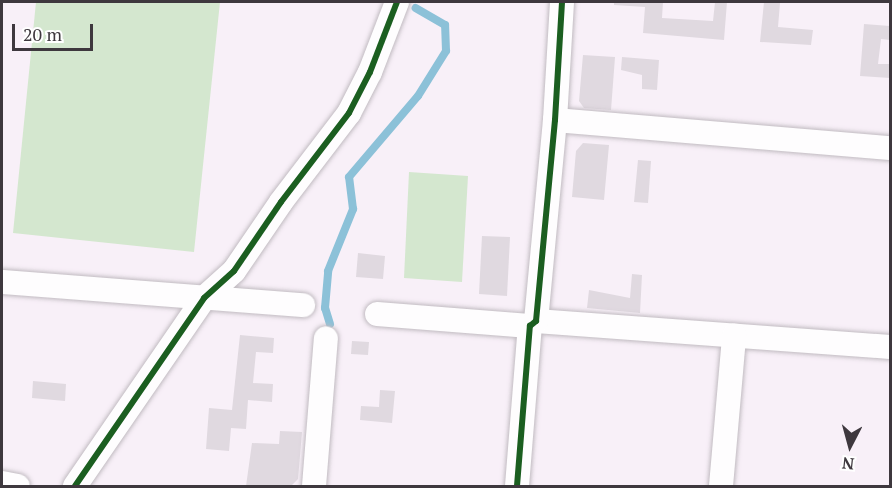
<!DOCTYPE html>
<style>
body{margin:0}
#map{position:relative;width:892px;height:488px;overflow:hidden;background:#f8f0f8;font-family:"PT Serif",serif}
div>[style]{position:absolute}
.green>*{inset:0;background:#d4e7cf}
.stream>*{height:8px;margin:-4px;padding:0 4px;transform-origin:4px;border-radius:4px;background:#8cc1d8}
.building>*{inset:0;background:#e0d9e0}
.roads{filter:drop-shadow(0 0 2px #c1bbc1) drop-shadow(0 0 2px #c1bbc1)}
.street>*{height:24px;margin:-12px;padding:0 12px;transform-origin:12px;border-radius:12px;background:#fefdfe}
.cycleway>*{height:6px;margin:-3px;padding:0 3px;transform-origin:3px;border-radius:3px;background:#1b5e20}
span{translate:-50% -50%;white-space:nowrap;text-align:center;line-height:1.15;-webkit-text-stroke:6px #fff;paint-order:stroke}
.frame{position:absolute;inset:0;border:3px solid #3e383e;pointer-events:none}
.north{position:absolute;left:820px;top:416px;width:60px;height:60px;-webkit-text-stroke:4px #fff;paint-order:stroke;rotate:186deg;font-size:16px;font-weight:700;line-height:24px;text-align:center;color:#3e383e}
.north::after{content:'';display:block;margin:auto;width:21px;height:27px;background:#3e383e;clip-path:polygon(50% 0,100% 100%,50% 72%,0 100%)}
.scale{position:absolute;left:12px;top:24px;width:81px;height:27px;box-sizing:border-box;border:3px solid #3e383e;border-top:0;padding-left:8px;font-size:18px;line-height:21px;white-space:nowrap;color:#3e383e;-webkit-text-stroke:4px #fff;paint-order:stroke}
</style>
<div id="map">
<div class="green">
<i style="clip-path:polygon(36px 2px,220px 2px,194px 252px,13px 233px)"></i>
<i style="clip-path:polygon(409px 172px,468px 176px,462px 282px,404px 278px)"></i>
</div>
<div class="stream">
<i style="left:330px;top:324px;width:17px;rotate:-107deg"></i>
<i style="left:325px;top:308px;width:37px;rotate:-85deg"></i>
<i style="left:328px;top:271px;width:67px;rotate:-68deg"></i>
<i style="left:353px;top:209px;width:32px;rotate:-97deg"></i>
<i style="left:349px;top:177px;width:106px;rotate:-49.6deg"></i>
<i style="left:418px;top:96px;width:53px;rotate:-58.1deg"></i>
<i style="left:446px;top:51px;width:26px;rotate:-92deg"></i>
<i style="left:445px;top:25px;width:34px;rotate:-150deg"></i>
</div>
<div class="building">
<i style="clip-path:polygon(614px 2px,663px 2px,662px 18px,713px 21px,715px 2px,727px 2px,724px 40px,643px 33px,645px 7px,614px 5px)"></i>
<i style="clip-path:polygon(764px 2px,780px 3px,778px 27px,813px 30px,811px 45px,760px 42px)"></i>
<i style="clip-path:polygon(864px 24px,890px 26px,890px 40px,881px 39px,878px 64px,890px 64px,890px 78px,860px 76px)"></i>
<i style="clip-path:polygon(583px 55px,615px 57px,611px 110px,584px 108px,579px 101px)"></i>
<i style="clip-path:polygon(622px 57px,659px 60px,657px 90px,642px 89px,642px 75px,621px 70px)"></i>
<i style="clip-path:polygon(583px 143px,609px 145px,604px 200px,572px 197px,576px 151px)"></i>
<i style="clip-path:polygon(638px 160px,651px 161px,648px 203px,634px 202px)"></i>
<i style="clip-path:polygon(482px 236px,510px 237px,507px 296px,479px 294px)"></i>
<i style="clip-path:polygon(358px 253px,385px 256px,383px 279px,356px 277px)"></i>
<i style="clip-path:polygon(632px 274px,642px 275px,640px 313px,587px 308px,589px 290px,630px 298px)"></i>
<i style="clip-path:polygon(240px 335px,274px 338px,273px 353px,256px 352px,253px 383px,273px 384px,272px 402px,248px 400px,246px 429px,231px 428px,229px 451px,206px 449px,209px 408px,232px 410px)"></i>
<i style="clip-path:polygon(352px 341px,369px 342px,368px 355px,351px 354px)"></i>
<i style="clip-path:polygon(33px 381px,66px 384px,65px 401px,32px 398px)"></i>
<i style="clip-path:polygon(380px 390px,395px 391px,392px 423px,360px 420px,361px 406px,379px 407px)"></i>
<i style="clip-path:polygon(280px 431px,302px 432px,298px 479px,291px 486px,246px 486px,252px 443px,279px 444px)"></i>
</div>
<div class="roads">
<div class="street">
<i style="left:555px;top:120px;width:336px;rotate:4.8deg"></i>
<i style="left:2px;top:282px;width:302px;rotate:4.4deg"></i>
<i style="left:377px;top:314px;width:153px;rotate:4.5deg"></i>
<i style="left:536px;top:321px;width:355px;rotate:4.2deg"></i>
<i style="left:2px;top:483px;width:16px;rotate:11deg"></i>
<i style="left:75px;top:486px;width:228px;rotate:-55.5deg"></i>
<i style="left:204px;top:298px;width:40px;rotate:-42deg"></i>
<i style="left:234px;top:271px;width:83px;rotate:-55.7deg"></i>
<i style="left:281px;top:202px;width:112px;rotate:-52.6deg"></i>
<i style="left:349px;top:113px;width:46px;rotate:-62.9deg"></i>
<i style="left:370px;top:72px;width:75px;rotate:-68.9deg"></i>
<i style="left:314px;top:486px;width:148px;rotate:-85.4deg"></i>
<i style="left:517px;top:486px;width:161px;rotate:-85.4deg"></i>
<i style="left:530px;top:326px;width:8px;rotate:-40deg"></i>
<i style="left:536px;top:321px;width:202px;rotate:-84.6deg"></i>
<i style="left:555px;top:120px;width:118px;rotate:-86.6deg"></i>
<i style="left:721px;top:486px;width:151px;rotate:-85deg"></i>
</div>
</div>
<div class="cycleway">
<i style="left:75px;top:486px;width:228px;rotate:-55.5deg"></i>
<i style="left:204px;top:298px;width:40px;rotate:-42deg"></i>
<i style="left:234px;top:271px;width:83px;rotate:-55.7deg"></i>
<i style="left:281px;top:202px;width:112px;rotate:-52.6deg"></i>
<i style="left:349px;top:113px;width:46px;rotate:-62.9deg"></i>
<i style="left:370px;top:72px;width:75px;rotate:-68.9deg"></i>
<i style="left:517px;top:486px;width:161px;rotate:-85.4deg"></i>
<i style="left:530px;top:326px;width:8px;rotate:-40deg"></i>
<i style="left:536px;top:321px;width:202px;rotate:-84.6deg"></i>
<i style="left:555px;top:120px;width:118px;rotate:-86.6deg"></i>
</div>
<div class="frame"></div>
<div class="north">N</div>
<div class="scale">20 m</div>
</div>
